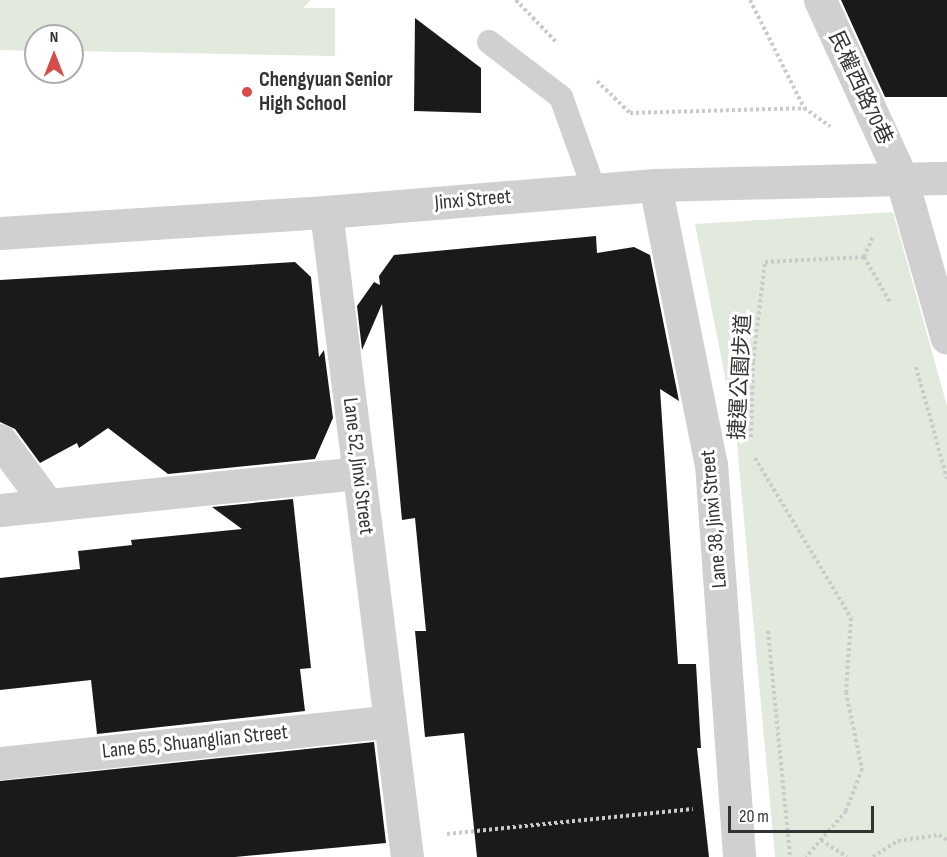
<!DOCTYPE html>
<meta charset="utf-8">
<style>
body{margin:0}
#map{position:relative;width:947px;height:857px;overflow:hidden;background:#fff;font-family:"Sofia Sans Condensed","Noto Sans TC",sans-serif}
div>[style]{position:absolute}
.green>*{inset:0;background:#e2e9dd}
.building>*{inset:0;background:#1a1a1a}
.path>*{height:4px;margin-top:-2px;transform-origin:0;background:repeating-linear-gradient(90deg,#cacaca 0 3px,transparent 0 6px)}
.lane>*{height:24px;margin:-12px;padding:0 12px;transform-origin:12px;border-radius:12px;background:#d0d0d0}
.street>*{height:33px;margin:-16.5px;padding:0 16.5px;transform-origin:16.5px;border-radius:16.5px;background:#d0d0d0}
.dots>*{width:16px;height:16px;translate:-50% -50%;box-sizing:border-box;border:3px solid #fff;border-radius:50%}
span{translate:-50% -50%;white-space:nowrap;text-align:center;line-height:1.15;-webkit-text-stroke:6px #fff;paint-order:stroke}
.poi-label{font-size:21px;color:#333;font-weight:700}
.left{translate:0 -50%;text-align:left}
.street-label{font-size:21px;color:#333}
.north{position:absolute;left:24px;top:24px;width:60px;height:60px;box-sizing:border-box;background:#fff;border:2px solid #adadad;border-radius:50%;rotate:0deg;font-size:16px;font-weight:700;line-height:24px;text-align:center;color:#333}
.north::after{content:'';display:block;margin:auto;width:21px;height:27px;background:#d64c49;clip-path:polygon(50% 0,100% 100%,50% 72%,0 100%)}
.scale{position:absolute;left:728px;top:806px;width:146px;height:27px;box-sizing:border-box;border:3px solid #333;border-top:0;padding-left:8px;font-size:18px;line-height:21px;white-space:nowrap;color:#333;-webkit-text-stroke:4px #fff;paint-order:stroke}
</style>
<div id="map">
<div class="green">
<i style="clip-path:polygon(0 0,311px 0,303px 8px,335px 8px,335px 56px,72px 51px,72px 36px,36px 36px,36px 51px,0 50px)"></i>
<i style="clip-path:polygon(893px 212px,947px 406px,947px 857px,775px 857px,736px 433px,695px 224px)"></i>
</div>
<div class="building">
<i style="clip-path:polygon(841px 0,947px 0,947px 97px,885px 97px)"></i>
<i style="clip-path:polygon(415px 18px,481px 68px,481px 113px,414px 111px)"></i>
<i style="clip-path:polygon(596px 236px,597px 253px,634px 247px,650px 255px,679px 401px,660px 389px,678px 664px,696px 664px,701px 748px,697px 748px,709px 857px,477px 857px,464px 733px,425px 737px,415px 631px,426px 631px,415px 518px,402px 520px,382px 304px,362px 350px,357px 306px,374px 282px,380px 285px,379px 276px,394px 255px)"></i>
<i style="clip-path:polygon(295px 262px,311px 277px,319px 357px,324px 350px,333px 418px,315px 459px,168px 474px,108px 428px,79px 448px,77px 443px,40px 463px,15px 429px,0 422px,0 280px)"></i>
<i style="clip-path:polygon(293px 499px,311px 668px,300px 669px,305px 711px,97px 734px,91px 680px,0 690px,0 578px,80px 569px,78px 551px,132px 545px,131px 540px,242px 529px,212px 507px)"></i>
<i style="clip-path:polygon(374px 742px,386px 843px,235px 857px,0 857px,0 781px)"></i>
</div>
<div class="path">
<i style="left:516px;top:0;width:59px;rotate:46.4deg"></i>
<i style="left:750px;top:0;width:121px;rotate:63.4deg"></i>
<i style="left:804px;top:108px;width:32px;rotate:35deg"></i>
<i style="left:597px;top:81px;width:46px;rotate:44.1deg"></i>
<i style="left:630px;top:113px;width:174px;rotate:-1.6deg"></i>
<i style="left:864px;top:257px;width:22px;rotate:-66deg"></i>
<i style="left:916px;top:367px;width:116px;rotate:74.5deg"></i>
<i style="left:751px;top:437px;width:75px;rotate:-88.5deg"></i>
<i style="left:753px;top:362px;width:101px;rotate:-83.2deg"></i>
<i style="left:765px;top:262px;width:99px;rotate:-2.9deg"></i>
<i style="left:864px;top:257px;width:52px;rotate:60deg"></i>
<i style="left:755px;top:458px;width:187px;rotate:59deg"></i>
<i style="left:851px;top:618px;width:74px;rotate:93.9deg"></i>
<i style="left:846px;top:692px;width:79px;rotate:78.3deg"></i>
<i style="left:862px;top:769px;width:45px;rotate:110.9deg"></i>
<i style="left:846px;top:811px;width:61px;rotate:131deg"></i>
<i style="left:768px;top:631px;width:227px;rotate:84.4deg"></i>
<i style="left:447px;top:834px;width:247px;rotate:-5.8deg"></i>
<i style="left:821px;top:840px;width:31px;rotate:33deg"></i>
<i style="left:873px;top:857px;width:30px;rotate:-33deg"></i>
<i style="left:898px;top:841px;width:41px;rotate:-8.3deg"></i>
<i style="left:939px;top:835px;width:9px;rotate:32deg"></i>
</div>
<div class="lane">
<i style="left:489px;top:42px;width:91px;rotate:37.4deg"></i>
<i style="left:561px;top:97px;width:98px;rotate:70.3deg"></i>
</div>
<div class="street">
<i style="left:820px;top:0;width:195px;rotate:65.4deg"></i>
<i style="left:901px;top:177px;width:167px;rotate:74.1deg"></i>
<i style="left:655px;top:185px;width:285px;rotate:78.7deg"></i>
<i style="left:711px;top:464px;width:394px;rotate:85.9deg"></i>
<i style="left:326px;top:212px;width:650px;rotate:82.84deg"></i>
<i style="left:0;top:233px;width:327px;rotate:-3.7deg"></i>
<i style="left:326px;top:212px;width:330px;rotate:-4.7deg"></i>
<i style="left:655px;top:185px;width:292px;rotate:-1.4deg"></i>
<i style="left:0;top:440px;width:81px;rotate:53.6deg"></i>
<i style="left:0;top:510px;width:361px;rotate:-5.9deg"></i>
<i style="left:0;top:763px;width:392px;rotate:-6.1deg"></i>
</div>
<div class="dots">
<i style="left:247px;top:92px;background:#d64c49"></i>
</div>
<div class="poi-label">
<span class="left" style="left:259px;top:92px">Chengyuan Senior<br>High School</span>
</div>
<div class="street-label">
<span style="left:860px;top:88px;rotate:65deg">民權西路70巷</span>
<span style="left:473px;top:200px;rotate:-5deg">Jinxi Street</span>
<span style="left:741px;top:377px;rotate:-87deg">捷運公園步道</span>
<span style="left:358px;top:466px;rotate:83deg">Lane 52, Jinxi Street</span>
<span style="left:714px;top:519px;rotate:-95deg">Lane 38, Jinxi Street</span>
<span style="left:195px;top:742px;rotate:-6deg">Lane 65, Shuanglian Street</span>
</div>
<div class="north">N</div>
<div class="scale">20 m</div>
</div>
